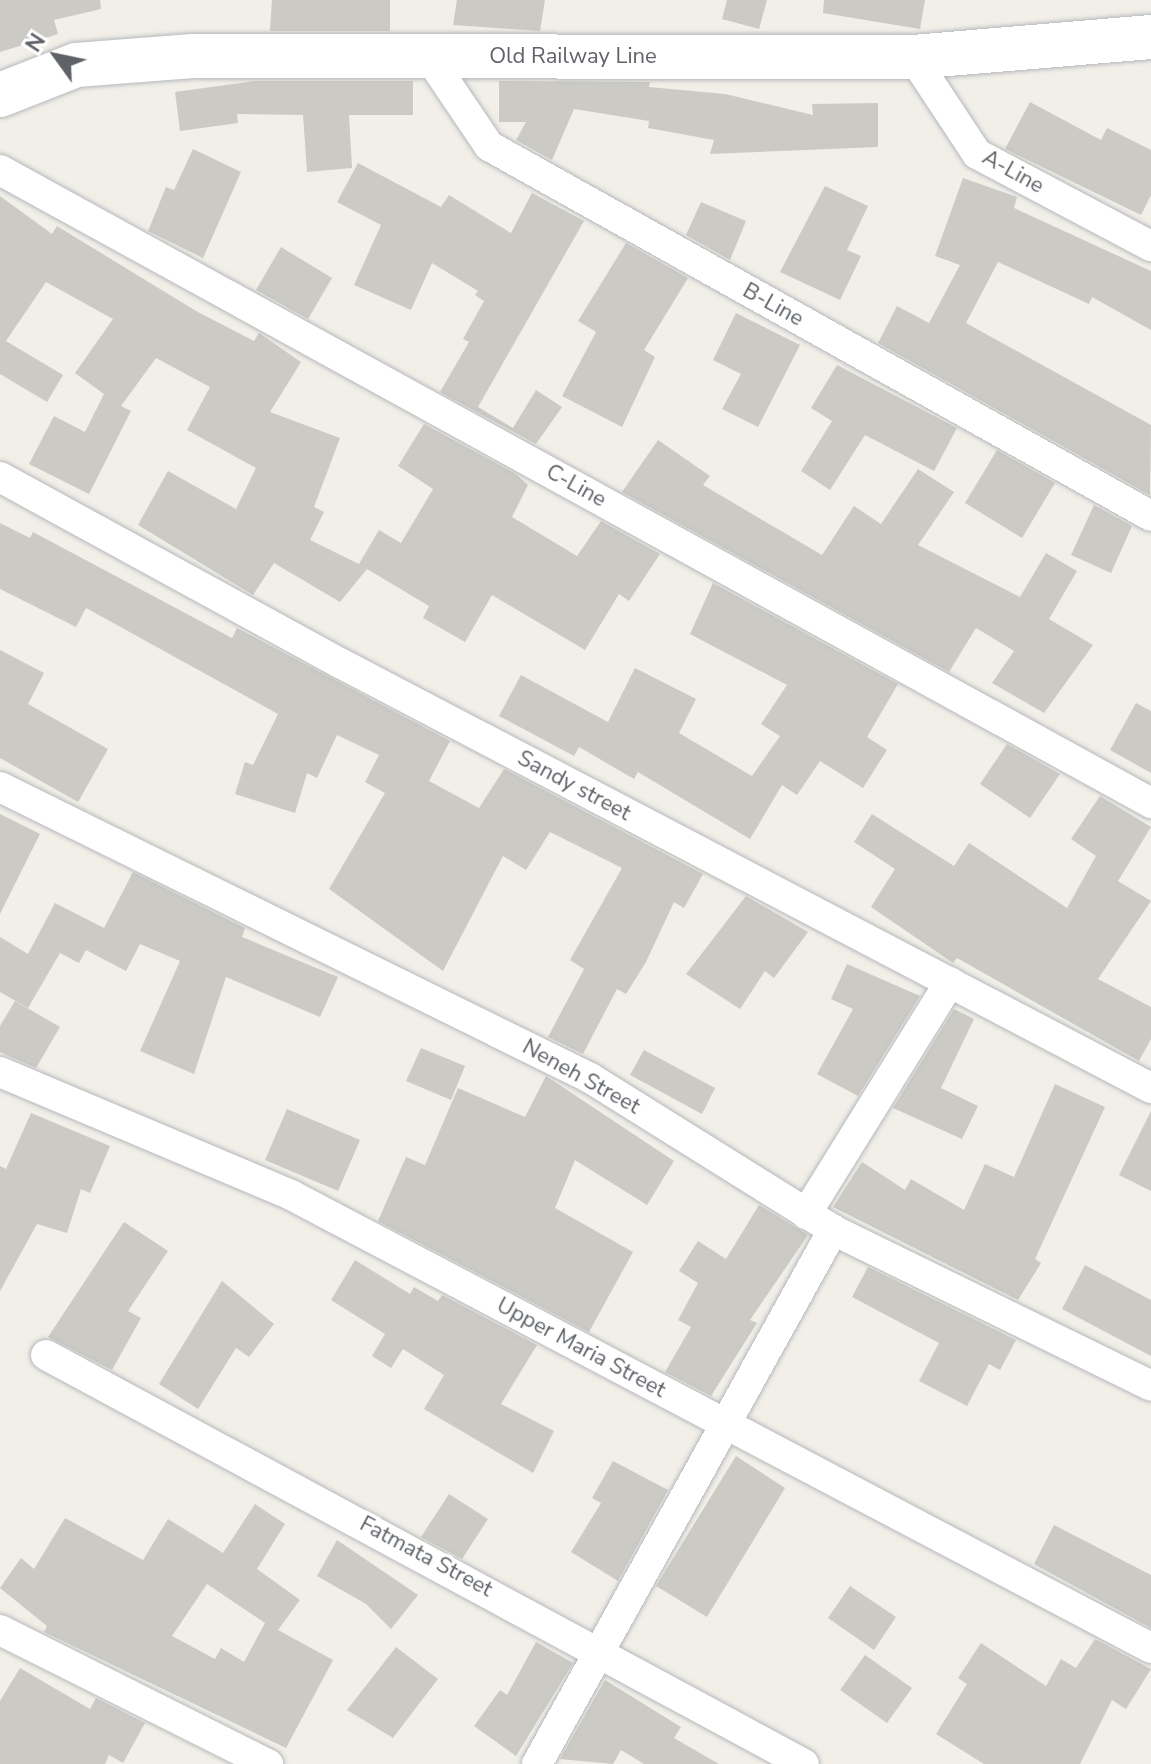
<!DOCTYPE html>
<style>
body{margin:0}
#map{position:relative;width:1151px;height:1764px;overflow:hidden;background:#f1efe8;font-family:"Nunito Sans",sans-serif}
div>[style]{position:absolute}
.building>*{inset:0;background:#cccac5}
.roads{filter:drop-shadow(0 0 2px #b5b8bc) drop-shadow(0 0 2px #b5b8bc)}
.street>*{height:30px;margin:-15px;padding:0 15px;transform-origin:15px;border-radius:15px;background:#fff}
.secondary>*{height:44px;margin:-22px;padding:0 22px;transform-origin:22px;border-radius:22px;background:#fff}
span{translate:-50% -50%;white-space:nowrap;text-align:center;line-height:1.15;-webkit-text-stroke:7px #fff;paint-order:stroke}
.street-label{font-size:22px;color:#5f6368}
.north{position:absolute;left:16px;top:16px;width:80px;height:80px;-webkit-text-stroke:6px #fff;paint-order:stroke;rotate:303deg;font-size:22px;font-weight:700;line-height:32px;text-align:center;color:#5f6368}
.north::after{content:'';display:block;margin:auto;width:28px;height:36px;background:#5f6368;clip-path:polygon(50% 0,100% 100%,50% 72%,0 100%)}
</style>
<div id="map">
<div class="building">
<i style="clip-path:polygon(0 0,100px 0,101px 9px,54px 20px,58px 34px,0 52px)"></i>
<i style="clip-path:polygon(272px 0,390px 0,390px 31px,270px 31px)"></i>
<i style="clip-path:polygon(457px 0,545px 0,540px 31px,453px 25px)"></i>
<i style="clip-path:polygon(727px 0,767px 0,759px 29px,722px 19px)"></i>
<i style="clip-path:polygon(824px 0,925px 0,920px 29px,823px 13px)"></i>
<i style="clip-path:polygon(255px 81px,413px 81px,413px 115px,349px 115px,352px 168px,307px 172px,303px 115px,237px 114px,238px 123px,180px 131px,175px 92px)"></i>
<i style="clip-path:polygon(499px 81px,650px 82px,649px 87px,725px 94px,813px 115px,812px 104px,878px 103px,878px 147px,710px 154px,714px 140px,648px 128px,649px 121px,574px 109px,552px 160px,516px 140px,526px 122px,499px 122px)"></i>
<i style="clip-path:polygon(1030px 102px,1101px 140px,1107px 128px,1151px 150px,1151px 195px,1141px 215px,1005px 149px)"></i>
<i style="clip-path:polygon(193px 149px,241px 172px,203px 258px,148px 231px,166px 187px,174px 190px)"></i>
<i style="clip-path:polygon(358px 163px,441px 207px,449px 195px,511px 233px,532px 193px,584px 221px,478px 407px,513px 428px,536px 390px,562px 407px,536px 444px,440px 392px,469px 342px,463px 339px,484px 301px,475px 295px,478px 291px,432px 263px,411px 310px,354px 285px,381px 225px,337px 202px)"></i>
<i style="clip-path:polygon(963px 178px,1017px 197px,1014px 208px,1151px 271px,1151px 330px,1092px 297px,1089px 304px,998px 262px,966px 323px,1151px 425px,1150px 495px,878px 343px,897px 306px,929px 323px,960px 265px,935px 256px)"></i>
<i style="clip-path:polygon(825px 186px,868px 206px,847px 250px,861px 256px,840px 300px,780px 272px)"></i>
<i style="clip-path:polygon(0 196px,52px 234px,57px 226px,196px 311px,254px 341px,259px 333px,301px 362px,270px 412px,340px 438px,314px 507px,324px 512px,310px 540px,359px 564px,379px 530px,401px 543px,433px 489px,398px 466px,424px 424px,516px 474px,528px 485px,512px 517px,577px 556px,601px 521px,660px 554px,629px 601px,619px 594px,585px 650px,492px 595px,465px 642px,423px 618px,429px 606px,367px 569px,340px 602px,274px 563px,253px 595px,138px 525px,168px 471px,236px 509px,256px 468px,187px 430px,210px 387px,156px 358px,121px 406px,131px 411px,89px 494px,29px 464px,54px 416px,85px 432px,104px 394px,75px 373px,113px 319px,46px 282px,6px 341px,63px 375px,47px 402px,0 374px)"></i>
<i style="clip-path:polygon(701px 202px,746px 221px,730px 260px,686px 235px)"></i>
<i style="clip-path:polygon(626px 243px,688px 278px,644px 350px,655px 357px,622px 427px,562px 396px,596px 332px,578px 321px)"></i>
<i style="clip-path:polygon(281px 247px,332px 278px,308px 319px,256px 290px)"></i>
<i style="clip-path:polygon(736px 313px,800px 345px,758px 427px,722px 409px,741px 374px,713px 360px)"></i>
<i style="clip-path:polygon(837px 365px,957px 428px,934px 471px,865px 435px,830px 490px,801px 471px,832px 421px,811px 408px)"></i>
<i style="clip-path:polygon(658px 440px,710px 476px,703px 485px,822px 555px,854px 506px,881px 524px,918px 469px,954px 492px,918px 545px,1020px 597px,1046px 553px,1077px 571px,1049px 619px,1093px 645px,1044px 713px,992px 683px,1014px 651px,976px 628px,949px 672px,622px 492px)"></i>
<i style="clip-path:polygon(997px 450px,1055px 483px,1022px 538px,965px 503px)"></i>
<i style="clip-path:polygon(1094px 505px,1132px 526px,1111px 573px,1071px 555px)"></i>
<i style="clip-path:polygon(0 523px,30px 538px,33px 532px,232px 638px,237px 628px,450px 741px,429px 781px,479px 808px,504px 769px,703px 874px,684px 908px,674px 902px,646px 962px,626px 994px,617px 989px,583px 1054px,548px 1037px,584px 969px,570px 960px,622px 868px,550px 832px,526px 870px,503px 856px,443px 971px,329px 889px,385px 793px,365px 782px,379px 755px,337px 735px,317px 778px,307px 773px,295px 813px,235px 794px,245px 762px,253px 765px,278px 714px,86px 608px,76px 627px,0 589px)"></i>
<i style="clip-path:polygon(713px 583px,898px 684px,867px 737px,887px 750px,863px 788px,820px 761px,797px 795px,782px 785px,750px 839px,638px 772px,634px 779px,579px 747px,574px 756px,499px 716px,521px 675px,608px 722px,635px 668px,696px 699px,679px 733px,752px 776px,780px 736px,761px 724px,787px 685px,690px 634px)"></i>
<i style="clip-path:polygon(0 650px,44px 673px,28px 704px,108px 749px,78px 802px,0 758px)"></i>
<i style="clip-path:polygon(1136px 703px,1151px 711px,1151px 773px,1110px 750px)"></i>
<i style="clip-path:polygon(1007px 744px,1060px 774px,1030px 818px,980px 784px)"></i>
<i style="clip-path:polygon(1100px 796px,1151px 827px,1118px 881px,1151px 901px,1098px 979px,1151px 1007px,1151px 1039px,1139px 1061px,957px 958px,953px 963px,871px 907px,895px 869px,854px 842px,872px 814px,954px 866px,969px 843px,1067px 908px,1096px 856px,1071px 839px)"></i>
<i style="clip-path:polygon(0 814px,40px 834px,0 914px)"></i>
<i style="clip-path:polygon(133px 872px,245px 928px,242px 937px,338px 977px,320px 1017px,226px 977px,194px 1074px,140px 1051px,180px 961px,140px 944px,126px 971px,86px 950px,79px 963px,60px 953px,28px 1008px,0 992px,0 937px,28px 954px,55px 903px,104px 928px)"></i>
<i style="clip-path:polygon(746px 896px,808px 932px,774px 978px,765px 971px,740px 1009px,686px 974px)"></i>
<i style="clip-path:polygon(847px 964px,920px 996px,858px 1096px,817px 1074px,853px 1009px,831px 999px)"></i>
<i style="clip-path:polygon(15px 1001px,60px 1027px,36px 1068px,0 1052px,0 1026px)"></i>
<i style="clip-path:polygon(954px 1009px,974px 1019px,941px 1088px,978px 1106px,962px 1139px,893px 1108px)"></i>
<i style="clip-path:polygon(421px 1048px,465px 1066px,451px 1100px,406px 1081px)"></i>
<i style="clip-path:polygon(644px 1050px,715px 1088px,702px 1114px,630px 1075px)"></i>
<i style="clip-path:polygon(546px 1076px,674px 1161px,647px 1205px,575px 1160px,555px 1208px,633px 1252px,589px 1332px,378px 1221px,406px 1157px,425px 1165px,458px 1088px,525px 1117px)"></i>
<i style="clip-path:polygon(1055px 1084px,1105px 1107px,1035px 1259px,1041px 1263px,1018px 1300px,833px 1207px,862px 1162px,905px 1190px,911px 1179px,964px 1210px,985px 1164px,1014px 1177px)"></i>
<i style="clip-path:polygon(287px 1109px,360px 1140px,338px 1191px,265px 1160px)"></i>
<i style="clip-path:polygon(1151px 1111px,1151px 1191px,1119px 1175px)"></i>
<i style="clip-path:polygon(31px 1113px,110px 1146px,90px 1193px,81px 1189px,67px 1233px,37px 1224px,0 1291px,0 1166px,6px 1169px)"></i>
<i style="clip-path:polygon(759px 1205px,808px 1235px,750px 1320px,757px 1323px,711px 1396px,665px 1372px,691px 1327px,678px 1320px,698px 1283px,679px 1271px,698px 1241px,726px 1259px)"></i>
<i style="clip-path:polygon(124px 1222px,168px 1251px,128px 1311px,141px 1318px,112px 1370px,48px 1337px)"></i>
<i style="clip-path:polygon(355px 1260px,410px 1294px,414px 1287px,438px 1301px,442px 1295px,537px 1345px,501px 1404px,554px 1431px,533px 1473px,424px 1409px,444px 1375px,403px 1349px,391px 1368px,372px 1356px,385px 1334px,331px 1300px)"></i>
<i style="clip-path:polygon(1085px 1265px,1151px 1300px,1151px 1356px,1062px 1309px)"></i>
<i style="clip-path:polygon(868px 1267px,1016px 1340px,1000px 1370px,989px 1364px,967px 1406px,919px 1381px,939px 1343px,852px 1297px)"></i>
<i style="clip-path:polygon(222px 1281px,274px 1324px,249px 1357px,236px 1348px,198px 1409px,159px 1384px)"></i>
<i style="clip-path:polygon(736px 1456px,785px 1488px,707px 1617px,656px 1586px)"></i>
<i style="clip-path:polygon(613px 1461px,668px 1490px,618px 1581px,571px 1552px,601px 1503px,592px 1498px)"></i>
<i style="clip-path:polygon(449px 1494px,488px 1519px,462px 1559px,421px 1537px)"></i>
<i style="clip-path:polygon(evenodd,255px 1504px,285px 1524px,257px 1569px,300px 1600px,278px 1630px,333px 1660px,286px 1748px,44px 1632px,47px 1626px,0 1588px,21px 1558px,34px 1569px,65px 1518px,143px 1560px,168px 1519px,223px 1553px,255px 1504px,207px 1584px,265px 1623px,244px 1662px,221px 1648px,215px 1659px,172px 1636px,207px 1584px)"></i>
<i style="clip-path:polygon(1054px 1525px,1151px 1575px,1151px 1628px,1034px 1564px)"></i>
<i style="clip-path:polygon(337px 1540px,418px 1595px,391px 1629px,366px 1604px,317px 1576px)"></i>
<i style="clip-path:polygon(850px 1586px,896px 1617px,874px 1650px,828px 1618px)"></i>
<i style="clip-path:polygon(1095px 1639px,1151px 1669px,1126px 1709px,1112px 1700px,1080px 1764px,984px 1764px,936px 1734px,967px 1684px,958px 1678px,981px 1643px,1046px 1686px,1061px 1659px,1076px 1668px)"></i>
<i style="clip-path:polygon(536px 1642px,573px 1663px,516px 1756px,474px 1726px,500px 1690px,507px 1695px)"></i>
<i style="clip-path:polygon(396px 1647px,438px 1679px,393px 1738px,347px 1710px)"></i>
<i style="clip-path:polygon(865px 1655px,912px 1688px,887px 1723px,840px 1690px)"></i>
<i style="clip-path:polygon(20px 1668px,90px 1709px,96px 1698px,145px 1723px,123px 1763px,109px 1755px,105px 1764px,0 1764px,0 1701px)"></i>
<i style="clip-path:polygon(605px 1680px,681px 1727px,674px 1738px,719px 1764px,644px 1764px,621px 1750px,613px 1764px,560px 1759px)"></i>
</div>
<div class="roads">
<div class="street">
<i style="left:429px;top:57px;width:107px;rotate:56deg"></i>
<i style="left:489px;top:146px;width:758px;rotate:29.2deg"></i>
<i style="left:913px;top:57px;width:116px;rotate:56.6deg"></i>
<i style="left:977px;top:154px;width:197px;rotate:27.9deg"></i>
<i style="left:0;top:170px;width:1314px;rotate:28.81deg"></i>
<i style="left:0;top:477px;width:388px;rotate:28.7deg"></i>
<i style="left:340px;top:663px;width:916px;rotate:27.66deg"></i>
<i style="left:0;top:787px;width:658px;rotate:26.25deg"></i>
<i style="left:590px;top:1078px;width:287px;rotate:32deg"></i>
<i style="left:833px;top:1230px;width:354px;rotate:26.1deg"></i>
<i style="left:0;top:1072px;width:316px;rotate:22.9deg"></i>
<i style="left:291px;top:1195px;width:972px;rotate:27.78deg"></i>
<i style="left:806px;top:1214px;width:273px;rotate:-58.2deg"></i>
<i style="left:46px;top:1355px;width:861px;rotate:28.35deg"></i>
<i style="left:0;top:1630px;width:300px;rotate:26.6deg"></i>
<i style="left:537px;top:1764px;width:611px;rotate:-61deg"></i>
</div>
<div class="secondary">
<i style="left:0;top:95px;width:82px;rotate:-21.5deg"></i>
<i style="left:76px;top:65px;width:117px;rotate:-4.4deg"></i>
<i style="left:193px;top:56px;width:720px;rotate:0.08deg"></i>
<i style="left:913px;top:57px;width:239px;rotate:-4.8deg"></i>
</div>
</div>
<div class="street-label">
<span style="left:573px;top:57px">Old Railway Line</span>
<span style="left:1013px;top:172px;rotate:29deg">A-Line</span>
<span style="left:773px;top:305px;rotate:29deg">B-Line</span>
<span style="left:576px;top:486px;rotate:29deg">C-Line</span>
<span style="left:574px;top:786px;rotate:28deg">Sandy street</span>
<span style="left:581px;top:1077px;rotate:29deg">Neneh Street</span>
<span style="left:581px;top:1348px;rotate:28deg">Upper Maria Street</span>
<span style="left:426px;top:1557px;rotate:28deg">Fatmata Street</span>
</div>
<div class="north">N</div>
</div>
